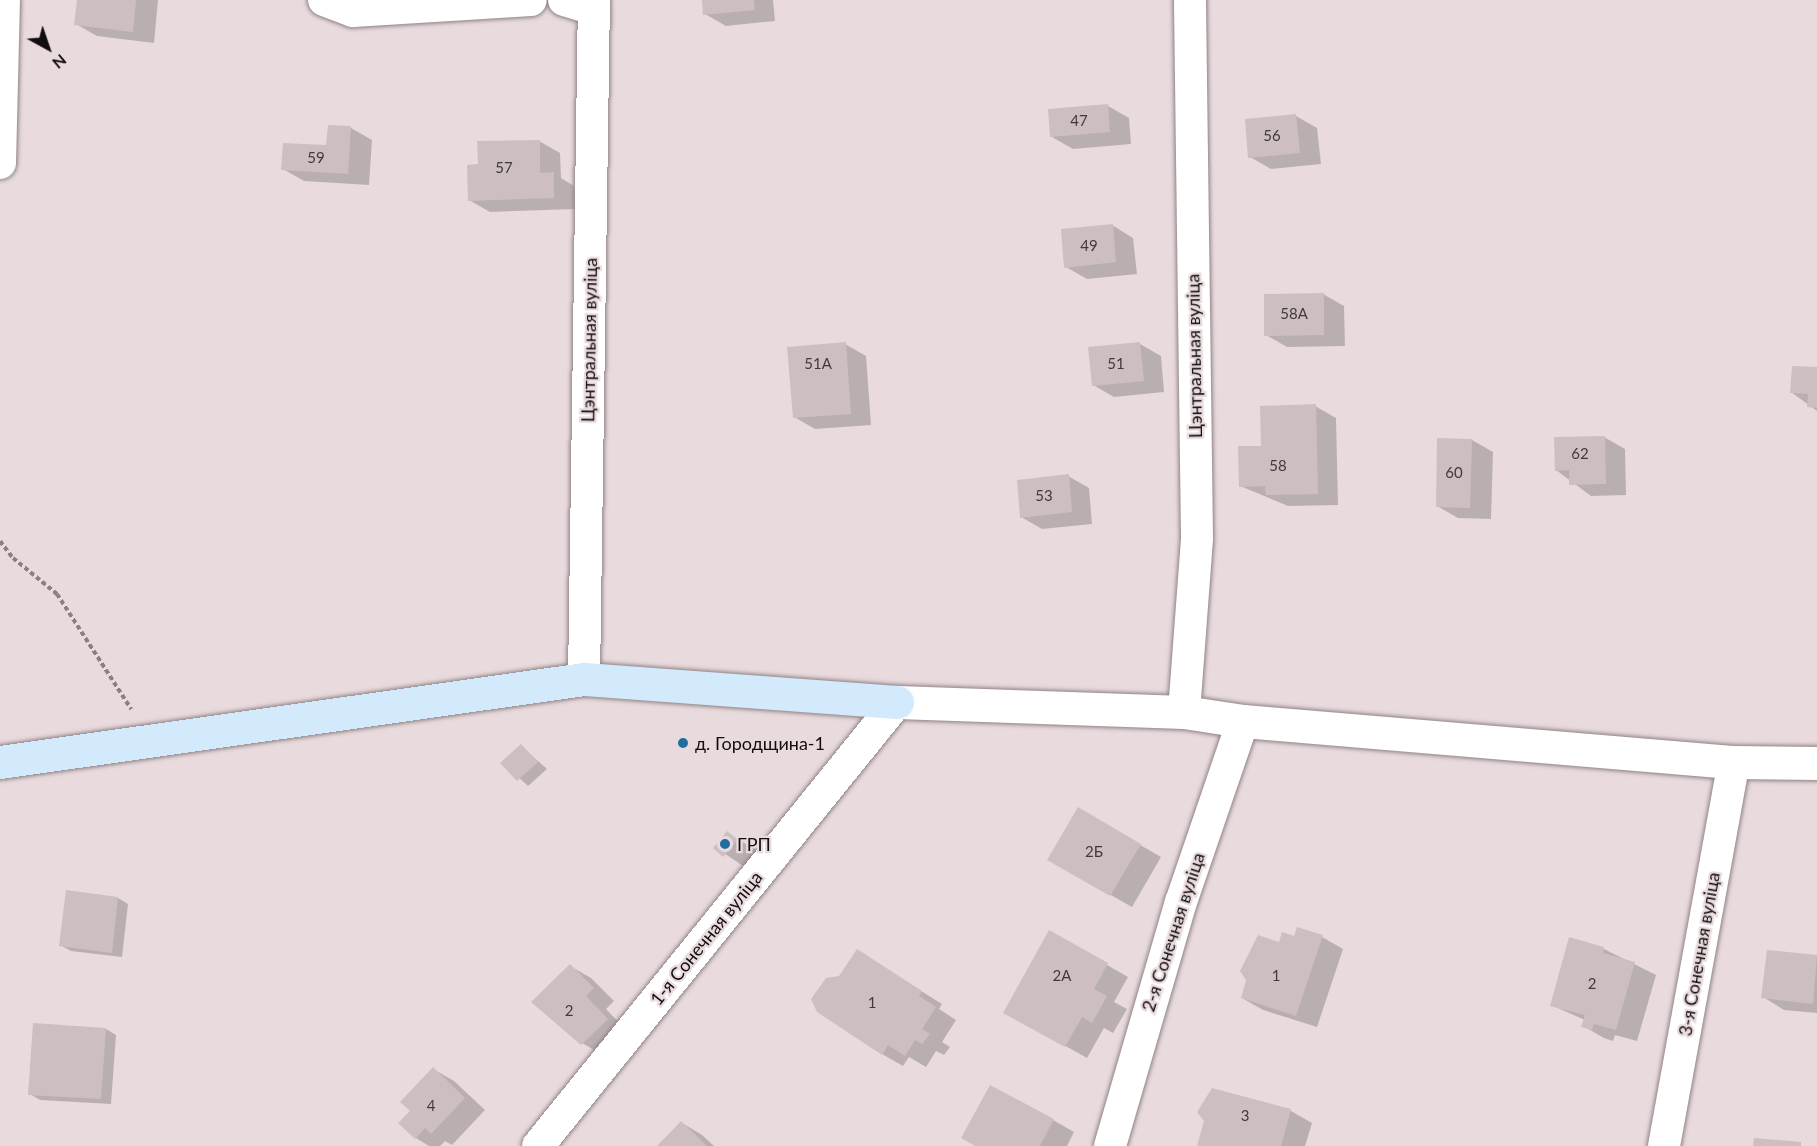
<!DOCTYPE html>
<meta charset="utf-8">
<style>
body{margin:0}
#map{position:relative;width:1817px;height:1146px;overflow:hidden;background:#e9dbdd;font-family:Lato,sans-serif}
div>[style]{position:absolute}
.shadow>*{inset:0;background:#0003}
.building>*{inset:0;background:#cdbfc1}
.path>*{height:4px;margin-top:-2px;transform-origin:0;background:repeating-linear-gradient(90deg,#8a8082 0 4.5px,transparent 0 7.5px)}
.roads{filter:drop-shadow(0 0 2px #908385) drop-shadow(0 0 2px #908385)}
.minor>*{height:32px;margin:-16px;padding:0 16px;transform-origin:16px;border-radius:16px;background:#fff}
.tertiary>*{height:33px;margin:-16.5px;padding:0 16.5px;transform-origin:16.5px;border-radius:16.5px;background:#fff}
.secondary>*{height:33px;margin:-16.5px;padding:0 16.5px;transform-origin:16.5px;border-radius:16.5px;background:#d3eafc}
.dots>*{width:16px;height:16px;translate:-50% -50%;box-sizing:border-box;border:3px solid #e9dbdd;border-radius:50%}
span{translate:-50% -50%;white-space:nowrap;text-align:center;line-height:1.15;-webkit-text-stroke:4.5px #e9dbdd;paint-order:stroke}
.number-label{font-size:15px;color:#413a3b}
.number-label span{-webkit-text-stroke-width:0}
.street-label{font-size:18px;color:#120d0e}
.poi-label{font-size:18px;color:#120d0e}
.left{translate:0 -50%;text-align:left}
.north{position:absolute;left:18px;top:18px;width:60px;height:60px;-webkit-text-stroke:4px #e9dbdd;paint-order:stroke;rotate:140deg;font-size:16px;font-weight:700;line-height:24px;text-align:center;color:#120d0e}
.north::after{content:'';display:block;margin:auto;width:21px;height:27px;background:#120d0e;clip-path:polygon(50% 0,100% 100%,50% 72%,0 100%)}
</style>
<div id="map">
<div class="shadow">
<i style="clip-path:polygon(78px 0,158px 0,154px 43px,97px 36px,76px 24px)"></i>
<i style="clip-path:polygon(703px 0,773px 0,775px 21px,726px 26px,705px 14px)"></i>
<i style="clip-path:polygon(1108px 106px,1129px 118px,1131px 144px,1073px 149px,1052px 137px)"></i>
<i style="clip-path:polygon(1296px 116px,1317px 128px,1321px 164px,1271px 169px,1250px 157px)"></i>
<i style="clip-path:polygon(329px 126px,351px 128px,372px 140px,369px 185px,304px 181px,283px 169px,327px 147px)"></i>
<i style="clip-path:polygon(539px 141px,560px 153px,561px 178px,574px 186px,575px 209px,490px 212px,469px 200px,480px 166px)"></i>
<i style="clip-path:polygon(1112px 225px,1133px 238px,1137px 274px,1087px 279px,1066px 267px)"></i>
<i style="clip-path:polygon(1323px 294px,1344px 306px,1345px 346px,1287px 347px,1266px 335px)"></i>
<i style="clip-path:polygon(845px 344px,866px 356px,871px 425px,815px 429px,794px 417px)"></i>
<i style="clip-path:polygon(1140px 344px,1161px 356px,1164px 392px,1114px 397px,1093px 385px)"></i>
<i style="clip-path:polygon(1817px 369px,1817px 411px,1791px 392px)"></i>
<i style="clip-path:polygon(1315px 406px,1336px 418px,1338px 505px,1288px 506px,1240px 486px,1263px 447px)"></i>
<i style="clip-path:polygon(1604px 437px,1625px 449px,1626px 495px,1591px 496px,1556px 470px)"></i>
<i style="clip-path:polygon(1472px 440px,1493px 452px,1491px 519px,1458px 518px,1437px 506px)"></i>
<i style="clip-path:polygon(1068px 476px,1089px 488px,1092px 524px,1042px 529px,1021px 517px)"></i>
<i style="clip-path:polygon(521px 746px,547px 769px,528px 786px,503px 763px)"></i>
<i style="clip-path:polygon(1078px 809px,1161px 857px,1132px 907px,1049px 860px)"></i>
<i style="clip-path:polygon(727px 833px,758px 851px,755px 874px,715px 847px)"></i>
<i style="clip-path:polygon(67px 892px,118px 898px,128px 904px,122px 957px,71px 951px,60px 945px)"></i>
<i style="clip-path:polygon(1050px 932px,1128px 977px,1114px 1002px,1127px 1009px,1113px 1033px,1104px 1028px,1087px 1058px,1005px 1012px)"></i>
<i style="clip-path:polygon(1322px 937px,1343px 949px,1317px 1027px,1263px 1010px,1242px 998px,1280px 944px,1295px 938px)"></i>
<i style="clip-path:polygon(1570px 939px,1604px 949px,1656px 975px,1637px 1041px,1615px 1035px,1613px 1041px,1604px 1038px,1583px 1026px,1585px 1020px,1551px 1005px)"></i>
<i style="clip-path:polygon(857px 951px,942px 1004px,939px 1009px,956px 1020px,942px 1042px,950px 1047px,944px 1055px,936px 1051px,926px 1067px,909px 1057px,903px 1066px,882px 1054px,840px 977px)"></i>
<i style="clip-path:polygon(1768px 952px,1817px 957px,1817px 1013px,1784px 1010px,1763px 997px)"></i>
<i style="clip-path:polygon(570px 966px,591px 978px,614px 1001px,606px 1009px,628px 1032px,603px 1055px,582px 1043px)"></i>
<i style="clip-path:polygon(106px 1029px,116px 1035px,111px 1104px,40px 1100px,30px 1094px)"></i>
<i style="clip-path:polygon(433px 1069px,454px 1081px,485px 1110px,452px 1145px,445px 1141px,440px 1146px,429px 1146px,416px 1138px,412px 1111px)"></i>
<i style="clip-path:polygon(1213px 1090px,1291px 1111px,1312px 1123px,1305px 1146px,1199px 1146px)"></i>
<i style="clip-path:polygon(1053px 1120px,1074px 1132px,1067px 1146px,977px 1146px)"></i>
<i style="clip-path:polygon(682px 1123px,702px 1135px,714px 1146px,659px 1146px)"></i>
</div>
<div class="building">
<i style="clip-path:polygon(77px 0,136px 0,133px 32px,74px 25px)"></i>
<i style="clip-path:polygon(702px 0,754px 0,755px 10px,703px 15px)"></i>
<i style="clip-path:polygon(1108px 104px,1110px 132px,1050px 137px,1048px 109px)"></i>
<i style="clip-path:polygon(1296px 114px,1300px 153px,1248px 158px,1245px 119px)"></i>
<i style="clip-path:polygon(328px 125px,351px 126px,348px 174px,281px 170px,283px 143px,326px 145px)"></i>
<i style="clip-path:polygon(540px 140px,540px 173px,554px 172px,554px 198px,468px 201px,467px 165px,478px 164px,477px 141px)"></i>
<i style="clip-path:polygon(1113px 224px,1116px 262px,1064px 268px,1061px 229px)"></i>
<i style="clip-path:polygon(1324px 293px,1324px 335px,1264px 336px,1264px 294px)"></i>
<i style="clip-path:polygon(846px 342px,851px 414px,793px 418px,787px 347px)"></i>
<i style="clip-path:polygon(1140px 342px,1144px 381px,1092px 386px,1088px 347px)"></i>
<i style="clip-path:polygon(1792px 366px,1817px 367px,1817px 408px,1807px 407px,1808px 394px,1790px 393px)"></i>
<i style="clip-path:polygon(1316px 404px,1318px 494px,1266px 495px,1265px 486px,1239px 487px,1238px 446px,1261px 446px,1260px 406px)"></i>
<i style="clip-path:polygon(1605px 436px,1606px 484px,1569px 485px,1569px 470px,1555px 471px,1554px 437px)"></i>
<i style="clip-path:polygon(1437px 438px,1472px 439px,1470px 508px,1436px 507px)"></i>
<i style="clip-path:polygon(1069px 474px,1072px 512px,1020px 518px,1017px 480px)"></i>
<i style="clip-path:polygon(521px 744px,538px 762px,517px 781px,500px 763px)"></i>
<i style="clip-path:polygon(1078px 807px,1141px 844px,1110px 896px,1047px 860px)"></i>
<i style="clip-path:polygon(727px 831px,738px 840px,723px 857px,713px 848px)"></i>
<i style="clip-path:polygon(66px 890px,118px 897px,112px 953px,59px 946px)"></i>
<i style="clip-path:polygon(1297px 927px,1323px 935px,1296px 1016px,1241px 998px,1246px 980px,1240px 971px,1258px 935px,1279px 942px,1282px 932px,1294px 936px)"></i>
<i style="clip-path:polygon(1049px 930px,1108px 963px,1094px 989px,1107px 996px,1092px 1023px,1082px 1017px,1065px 1047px,1003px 1013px)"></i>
<i style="clip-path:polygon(1569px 937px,1604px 947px,1603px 953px,1635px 962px,1616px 1030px,1594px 1024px,1592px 1030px,1581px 1027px,1585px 1015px,1550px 1006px)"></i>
<i style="clip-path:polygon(857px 949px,922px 991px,919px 996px,936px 1007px,922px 1029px,930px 1034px,922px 1044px,915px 1040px,905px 1056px,888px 1045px,882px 1055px,817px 1012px,811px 999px,826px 978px,839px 976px)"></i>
<i style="clip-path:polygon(1767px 950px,1817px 955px,1813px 1004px,1761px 998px)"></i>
<i style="clip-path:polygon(570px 964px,594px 988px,586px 996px,608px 1019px,581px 1045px,531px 1002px)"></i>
<i style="clip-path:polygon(33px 1023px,106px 1028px,101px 1099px,28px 1095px)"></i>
<i style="clip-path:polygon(433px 1067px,465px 1098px,431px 1134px,425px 1128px,415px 1139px,398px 1123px,410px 1111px,400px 1102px)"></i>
<i style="clip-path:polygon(990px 1085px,1054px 1119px,1040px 1146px,975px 1146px,961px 1138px)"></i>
<i style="clip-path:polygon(1212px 1088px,1291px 1109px,1281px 1146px,1197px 1146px,1204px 1121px,1197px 1112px)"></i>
<i style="clip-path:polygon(681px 1121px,707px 1146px,657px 1146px)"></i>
<i style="clip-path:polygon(1754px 1138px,1801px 1142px,1801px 1146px,1753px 1146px)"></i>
</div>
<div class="path">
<i style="left:0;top:541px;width:21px;rotate:53deg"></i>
<i style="left:13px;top:558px;width:57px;rotate:39.3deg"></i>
<i style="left:57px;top:594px;width:137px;rotate:57.2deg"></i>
</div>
<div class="roads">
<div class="minor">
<i style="left:324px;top:0;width:31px;rotate:21deg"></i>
<i style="left:353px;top:11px;width:178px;rotate:-3.5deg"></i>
<i style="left:564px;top:0;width:31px;rotate:17deg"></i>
<i style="left:0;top:163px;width:163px;rotate:-88.6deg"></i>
<i style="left:584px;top:679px;width:679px;rotate:-89.16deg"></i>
<i style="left:1184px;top:712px;width:174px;rotate:-85.7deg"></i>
<i style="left:1197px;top:538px;width:538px;rotate:-90.75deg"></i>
<i style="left:538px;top:1146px;width:571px;rotate:-51.04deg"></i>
<i style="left:1110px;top:1146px;width:254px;rotate:-73.8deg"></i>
<i style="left:1181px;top:902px;width:191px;rotate:-71.1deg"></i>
<i style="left:1664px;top:1146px;width:390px;rotate:-79.7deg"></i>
</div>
<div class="tertiary">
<i style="left:897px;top:702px;width:287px;rotate:2deg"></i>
<i style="left:1184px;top:712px;width:60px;rotate:8.7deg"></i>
<i style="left:1243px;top:721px;width:493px;rotate:4.8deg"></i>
<i style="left:1734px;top:762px;width:83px;rotate:0.7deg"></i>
</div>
<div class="secondary">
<i style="left:0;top:762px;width:590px;rotate:-8.09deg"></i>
<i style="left:584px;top:679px;width:314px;rotate:4.2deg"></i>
</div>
</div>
<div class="dots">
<i style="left:683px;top:743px;background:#216da0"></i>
<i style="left:725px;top:844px;background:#216da0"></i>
</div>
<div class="number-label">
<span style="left:1079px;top:121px">47</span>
<span style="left:1272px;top:136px">56</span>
<span style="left:316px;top:158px">59</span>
<span style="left:504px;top:168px">57</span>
<span style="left:1089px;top:246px">49</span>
<span style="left:1294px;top:314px">58А</span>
<span style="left:818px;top:364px">51А</span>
<span style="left:1116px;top:364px">51</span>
<span style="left:1580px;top:454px">62</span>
<span style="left:1278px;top:466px">58</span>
<span style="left:1454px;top:473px">60</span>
<span style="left:1044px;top:496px">53</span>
<span style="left:1094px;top:852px">2Б</span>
<span style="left:1062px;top:976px">2А</span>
<span style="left:1276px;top:976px">1</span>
<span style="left:1592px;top:984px">2</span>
<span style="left:872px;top:1003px">1</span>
<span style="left:569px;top:1011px">2</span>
<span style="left:431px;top:1106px">4</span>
<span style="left:1245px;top:1116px">3</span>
</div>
<div class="street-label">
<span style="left:589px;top:340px;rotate:-89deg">Цэнтральная вуліца</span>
<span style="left:1194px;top:356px;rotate:-91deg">Цэнтральная вуліца</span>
<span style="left:1173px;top:932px;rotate:-72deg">2-я Сонечная вуліца</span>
<span style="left:706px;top:938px;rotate:-51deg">1-я Сонечная вуліца</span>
<span style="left:1699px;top:954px;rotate:-80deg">3-я Сонечная вуліца</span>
</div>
<div class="poi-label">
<span class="left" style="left:695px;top:743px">д. Городщина-1</span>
<span class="left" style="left:737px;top:844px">ГРП</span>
</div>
<div class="north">N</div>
</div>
